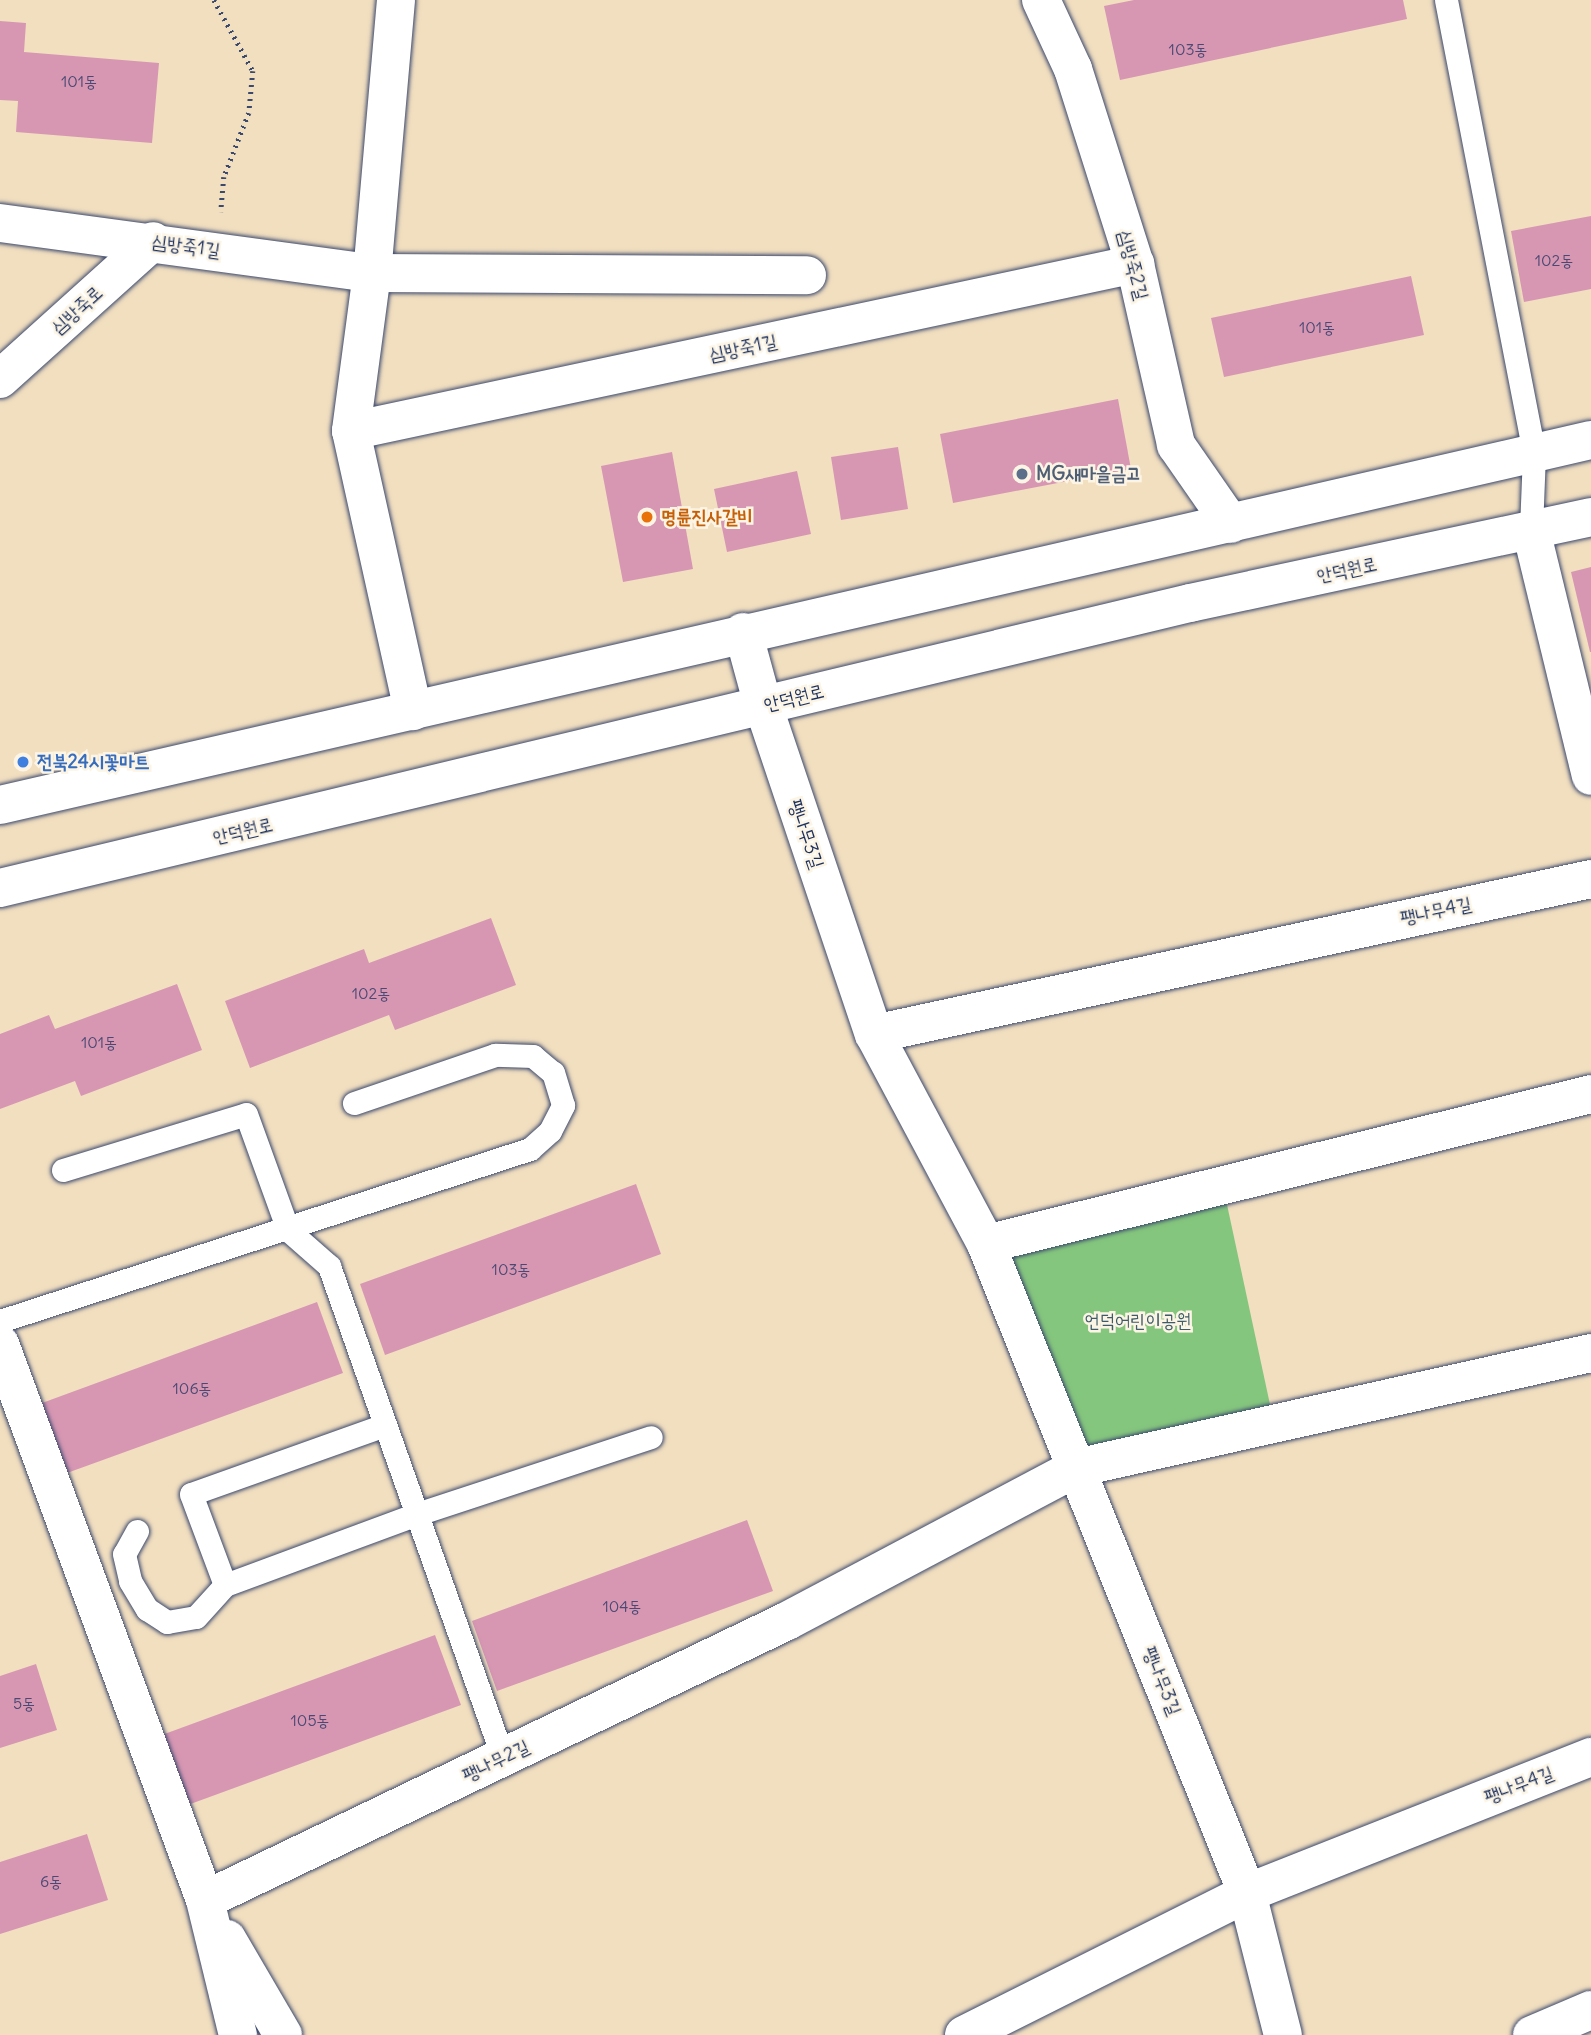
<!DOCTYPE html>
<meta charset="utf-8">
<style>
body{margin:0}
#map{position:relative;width:1591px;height:2035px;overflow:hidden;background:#f2dfc0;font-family:Delius,"Poor Story",sans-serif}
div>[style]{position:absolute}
.green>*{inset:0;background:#85c67e}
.building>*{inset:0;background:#d797b3}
.path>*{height:4.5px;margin-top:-2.25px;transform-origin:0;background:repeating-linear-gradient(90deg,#3b496d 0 2px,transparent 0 7px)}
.roads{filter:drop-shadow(0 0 2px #3b496d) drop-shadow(0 0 2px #3b496d)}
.service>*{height:23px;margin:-11.5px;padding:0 11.5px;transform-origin:11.5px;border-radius:11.5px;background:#fff}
.minor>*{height:38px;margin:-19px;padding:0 19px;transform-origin:19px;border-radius:19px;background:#fff}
.tertiary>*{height:38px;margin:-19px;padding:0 19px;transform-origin:19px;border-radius:19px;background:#fff}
.dots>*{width:19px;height:19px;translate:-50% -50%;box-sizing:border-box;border:4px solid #fcf5e5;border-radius:50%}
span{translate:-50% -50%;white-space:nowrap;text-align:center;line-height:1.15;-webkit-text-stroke:5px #fcf5e5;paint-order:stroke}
.number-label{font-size:16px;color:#4a4973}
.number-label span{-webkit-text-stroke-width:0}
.street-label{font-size:19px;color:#1b2f5e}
.service-label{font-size:19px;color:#4e5e75;font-weight:700}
.left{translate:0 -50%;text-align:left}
.food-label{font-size:19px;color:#c56008;font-weight:700}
.shop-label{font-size:19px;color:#366cbe;font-weight:700}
.park-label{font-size:19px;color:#3b5c68}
</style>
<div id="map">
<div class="green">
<i style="clip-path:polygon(1223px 1186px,1274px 1423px,1073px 1459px,986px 1244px)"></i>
</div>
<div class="building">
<i style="clip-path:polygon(1134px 0,1403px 0,1407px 19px,1120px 80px,1104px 6px)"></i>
<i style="clip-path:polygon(0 21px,26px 23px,24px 52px,159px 63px,152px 143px,16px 132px,18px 101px,0 100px)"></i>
<i style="clip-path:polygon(1591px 216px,1591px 289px,1524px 302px,1511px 231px)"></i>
<i style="clip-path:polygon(1411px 276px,1424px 335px,1224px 377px,1211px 318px)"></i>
<i style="clip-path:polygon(1118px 399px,1131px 469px,953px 503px,940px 434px)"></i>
<i style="clip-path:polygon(898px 447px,908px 509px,841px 520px,831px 457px)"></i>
<i style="clip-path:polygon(672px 452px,693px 569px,623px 582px,601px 466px)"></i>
<i style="clip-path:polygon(797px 471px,811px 534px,727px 552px,714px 489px)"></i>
<i style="clip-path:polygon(1591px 567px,1591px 652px,1590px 652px,1571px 572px)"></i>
<i style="clip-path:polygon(491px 918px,516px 985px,395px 1030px,389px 1015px,250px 1068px,225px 1001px,364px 949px,369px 963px)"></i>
<i style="clip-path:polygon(177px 984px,202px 1050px,81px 1096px,75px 1081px,0 1109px,0 1034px,49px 1015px,55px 1029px)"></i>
<i style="clip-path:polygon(636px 1184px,661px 1254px,385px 1355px,360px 1284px)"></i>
<i style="clip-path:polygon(317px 1302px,343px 1373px,67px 1473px,42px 1403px)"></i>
<i style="clip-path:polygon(747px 1520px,773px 1591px,497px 1691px,472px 1621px)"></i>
<i style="clip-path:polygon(435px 1635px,461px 1705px,185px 1806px,159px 1736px)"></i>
<i style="clip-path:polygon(36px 1664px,57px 1730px,0 1748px,0 1676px)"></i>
<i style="clip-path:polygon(87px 1834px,108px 1900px,0 1934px,0 1862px)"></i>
</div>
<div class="path">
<i style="left:214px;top:0;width:81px;rotate:61.2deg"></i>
<i style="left:253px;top:71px;width:42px;rotate:95.4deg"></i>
<i style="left:249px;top:113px;width:69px;rotate:111.3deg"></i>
<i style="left:224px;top:177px;width:35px;rotate:95deg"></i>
</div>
<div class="roads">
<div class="service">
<i style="left:1446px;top:0;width:462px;rotate:79deg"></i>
<i style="left:1534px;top:454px;width:76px;rotate:92.3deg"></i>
<i style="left:63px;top:1170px;width:191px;rotate:-17deg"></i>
<i style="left:246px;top:1114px;width:123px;rotate:70.1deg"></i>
<i style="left:288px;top:1230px;width:55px;rotate:41.3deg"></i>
<i style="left:329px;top:1266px;width:522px;rotate:70.52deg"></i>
<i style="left:0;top:1321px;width:557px;rotate:-17.98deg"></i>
<i style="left:530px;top:1149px;width:27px;rotate:-42deg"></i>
<i style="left:550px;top:1131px;width:29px;rotate:-63deg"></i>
<i style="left:563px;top:1105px;width:34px;rotate:-107deg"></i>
<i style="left:553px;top:1073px;width:26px;rotate:-140deg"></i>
<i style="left:533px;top:1056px;width:38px;rotate:-178deg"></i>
<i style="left:495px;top:1055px;width:149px;rotate:161.2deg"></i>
<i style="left:137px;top:1531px;width:26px;rotate:119deg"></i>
<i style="left:124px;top:1554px;width:28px;rotate:77deg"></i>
<i style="left:130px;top:1581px;width:33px;rotate:59deg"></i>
<i style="left:147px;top:1609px;width:24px;rotate:33deg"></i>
<i style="left:167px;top:1622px;width:29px;rotate:-10deg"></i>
<i style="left:196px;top:1617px;width:43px;rotate:-47.8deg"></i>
<i style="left:225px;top:1585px;width:205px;rotate:-20.3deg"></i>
<i style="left:417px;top:1514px;width:246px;rotate:-18.2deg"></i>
<i style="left:225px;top:1585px;width:97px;rotate:-110.5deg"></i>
<i style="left:191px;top:1494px;width:206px;rotate:-19.6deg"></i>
</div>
<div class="minor">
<i style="left:396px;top:0;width:274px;rotate:95deg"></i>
<i style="left:372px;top:273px;width:159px;rotate:97.6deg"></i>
<i style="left:351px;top:431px;width:287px;rotate:77.5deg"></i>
<i style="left:1041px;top:0;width:76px;rotate:65.1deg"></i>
<i style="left:1073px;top:69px;width:205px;rotate:72.4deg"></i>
<i style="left:1135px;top:264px;width:186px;rotate:77.2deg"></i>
<i style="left:1176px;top:445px;width:96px;rotate:55.2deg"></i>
<i style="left:0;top:223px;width:375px;rotate:7.7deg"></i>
<i style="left:372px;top:273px;width:435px;rotate:0.3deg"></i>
<i style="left:0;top:379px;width:206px;rotate:-42deg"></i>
<i style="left:351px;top:431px;width:802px;rotate:-12.02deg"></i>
<i style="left:1531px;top:530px;width:253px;rotate:76.3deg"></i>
<i style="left:743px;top:632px;width:76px;rotate:74.7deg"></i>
<i style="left:763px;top:705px;width:347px;rotate:71.4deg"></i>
<i style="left:874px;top:1034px;width:238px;rotate:61.9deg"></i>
<i style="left:986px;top:1244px;width:700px;rotate:68.09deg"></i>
<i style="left:1247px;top:1893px;width:146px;rotate:75.8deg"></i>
<i style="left:874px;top:1034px;width:734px;rotate:-12.2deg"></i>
<i style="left:986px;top:1244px;width:623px;rotate:-13.92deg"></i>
<i style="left:0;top:1344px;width:593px;rotate:69.76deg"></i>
<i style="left:205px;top:1900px;width:139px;rotate:76.3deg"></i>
<i style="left:205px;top:1900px;width:645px;rotate:-25.61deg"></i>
<i style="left:787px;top:1621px;width:327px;rotate:-27.9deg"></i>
<i style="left:1076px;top:1468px;width:528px;rotate:-12.59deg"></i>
<i style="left:227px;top:1939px;width:111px;rotate:59.7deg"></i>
<i style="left:964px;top:2035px;width:317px;rotate:-26.6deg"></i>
<i style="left:1247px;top:1893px;width:370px;rotate:-21.6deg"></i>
<i style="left:1532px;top:2035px;width:64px;rotate:-23deg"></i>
</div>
<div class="tertiary">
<i style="left:0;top:805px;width:1632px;rotate:-12.92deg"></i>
<i style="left:0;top:888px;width:1224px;rotate:-13.47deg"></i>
<i style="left:1190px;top:603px;width:410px;rotate:-12.1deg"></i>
</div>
</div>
<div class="dots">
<i style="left:1022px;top:474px;background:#5c6f8a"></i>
<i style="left:647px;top:517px;background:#e8710a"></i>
<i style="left:23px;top:762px;background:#3f7fe0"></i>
</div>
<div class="number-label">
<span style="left:1188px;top:49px">103동</span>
<span style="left:79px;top:81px">101동</span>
<span style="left:1554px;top:260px">102동</span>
<span style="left:1317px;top:327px">101동</span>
<span style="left:371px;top:993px">102동</span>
<span style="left:99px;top:1042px">101동</span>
<span style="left:511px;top:1269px">103동</span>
<span style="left:192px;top:1388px">106동</span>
<span style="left:622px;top:1606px">104동</span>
<span style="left:24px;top:1703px">5동</span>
<span style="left:310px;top:1720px">105동</span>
<span style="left:51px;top:1881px">6동</span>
</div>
<div class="street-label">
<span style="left:186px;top:246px;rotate:8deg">심방죽1길</span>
<span style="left:1133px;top:265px;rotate:75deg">심방죽2길</span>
<span style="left:77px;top:310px;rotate:-42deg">심방죽로</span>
<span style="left:743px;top:348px;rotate:-12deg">심방죽1길</span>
<span style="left:1347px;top:570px;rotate:-12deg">안덕원로</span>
<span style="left:794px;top:698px;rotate:-14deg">안덕원로</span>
<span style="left:243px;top:831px;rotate:-13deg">안덕원로</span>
<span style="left:806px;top:834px;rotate:71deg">팽나무3길</span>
<span style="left:1436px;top:911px;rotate:-12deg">팽나무4길</span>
<span style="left:1162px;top:1681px;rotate:68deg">팽나무3길</span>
<span style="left:496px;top:1761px;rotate:-26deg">팽나무2길</span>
<span style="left:1519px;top:1785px;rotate:-21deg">팽나무4길</span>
</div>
<div class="service-label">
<span class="left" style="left:1036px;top:474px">MG새마을금고</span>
</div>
<div class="food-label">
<span class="left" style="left:661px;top:517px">명륜진사갈비</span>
</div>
<div class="shop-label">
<span class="left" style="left:37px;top:762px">전북24시꽃마트</span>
</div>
<div class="park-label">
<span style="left:1138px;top:1321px">언덕어린이공원</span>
</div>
</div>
